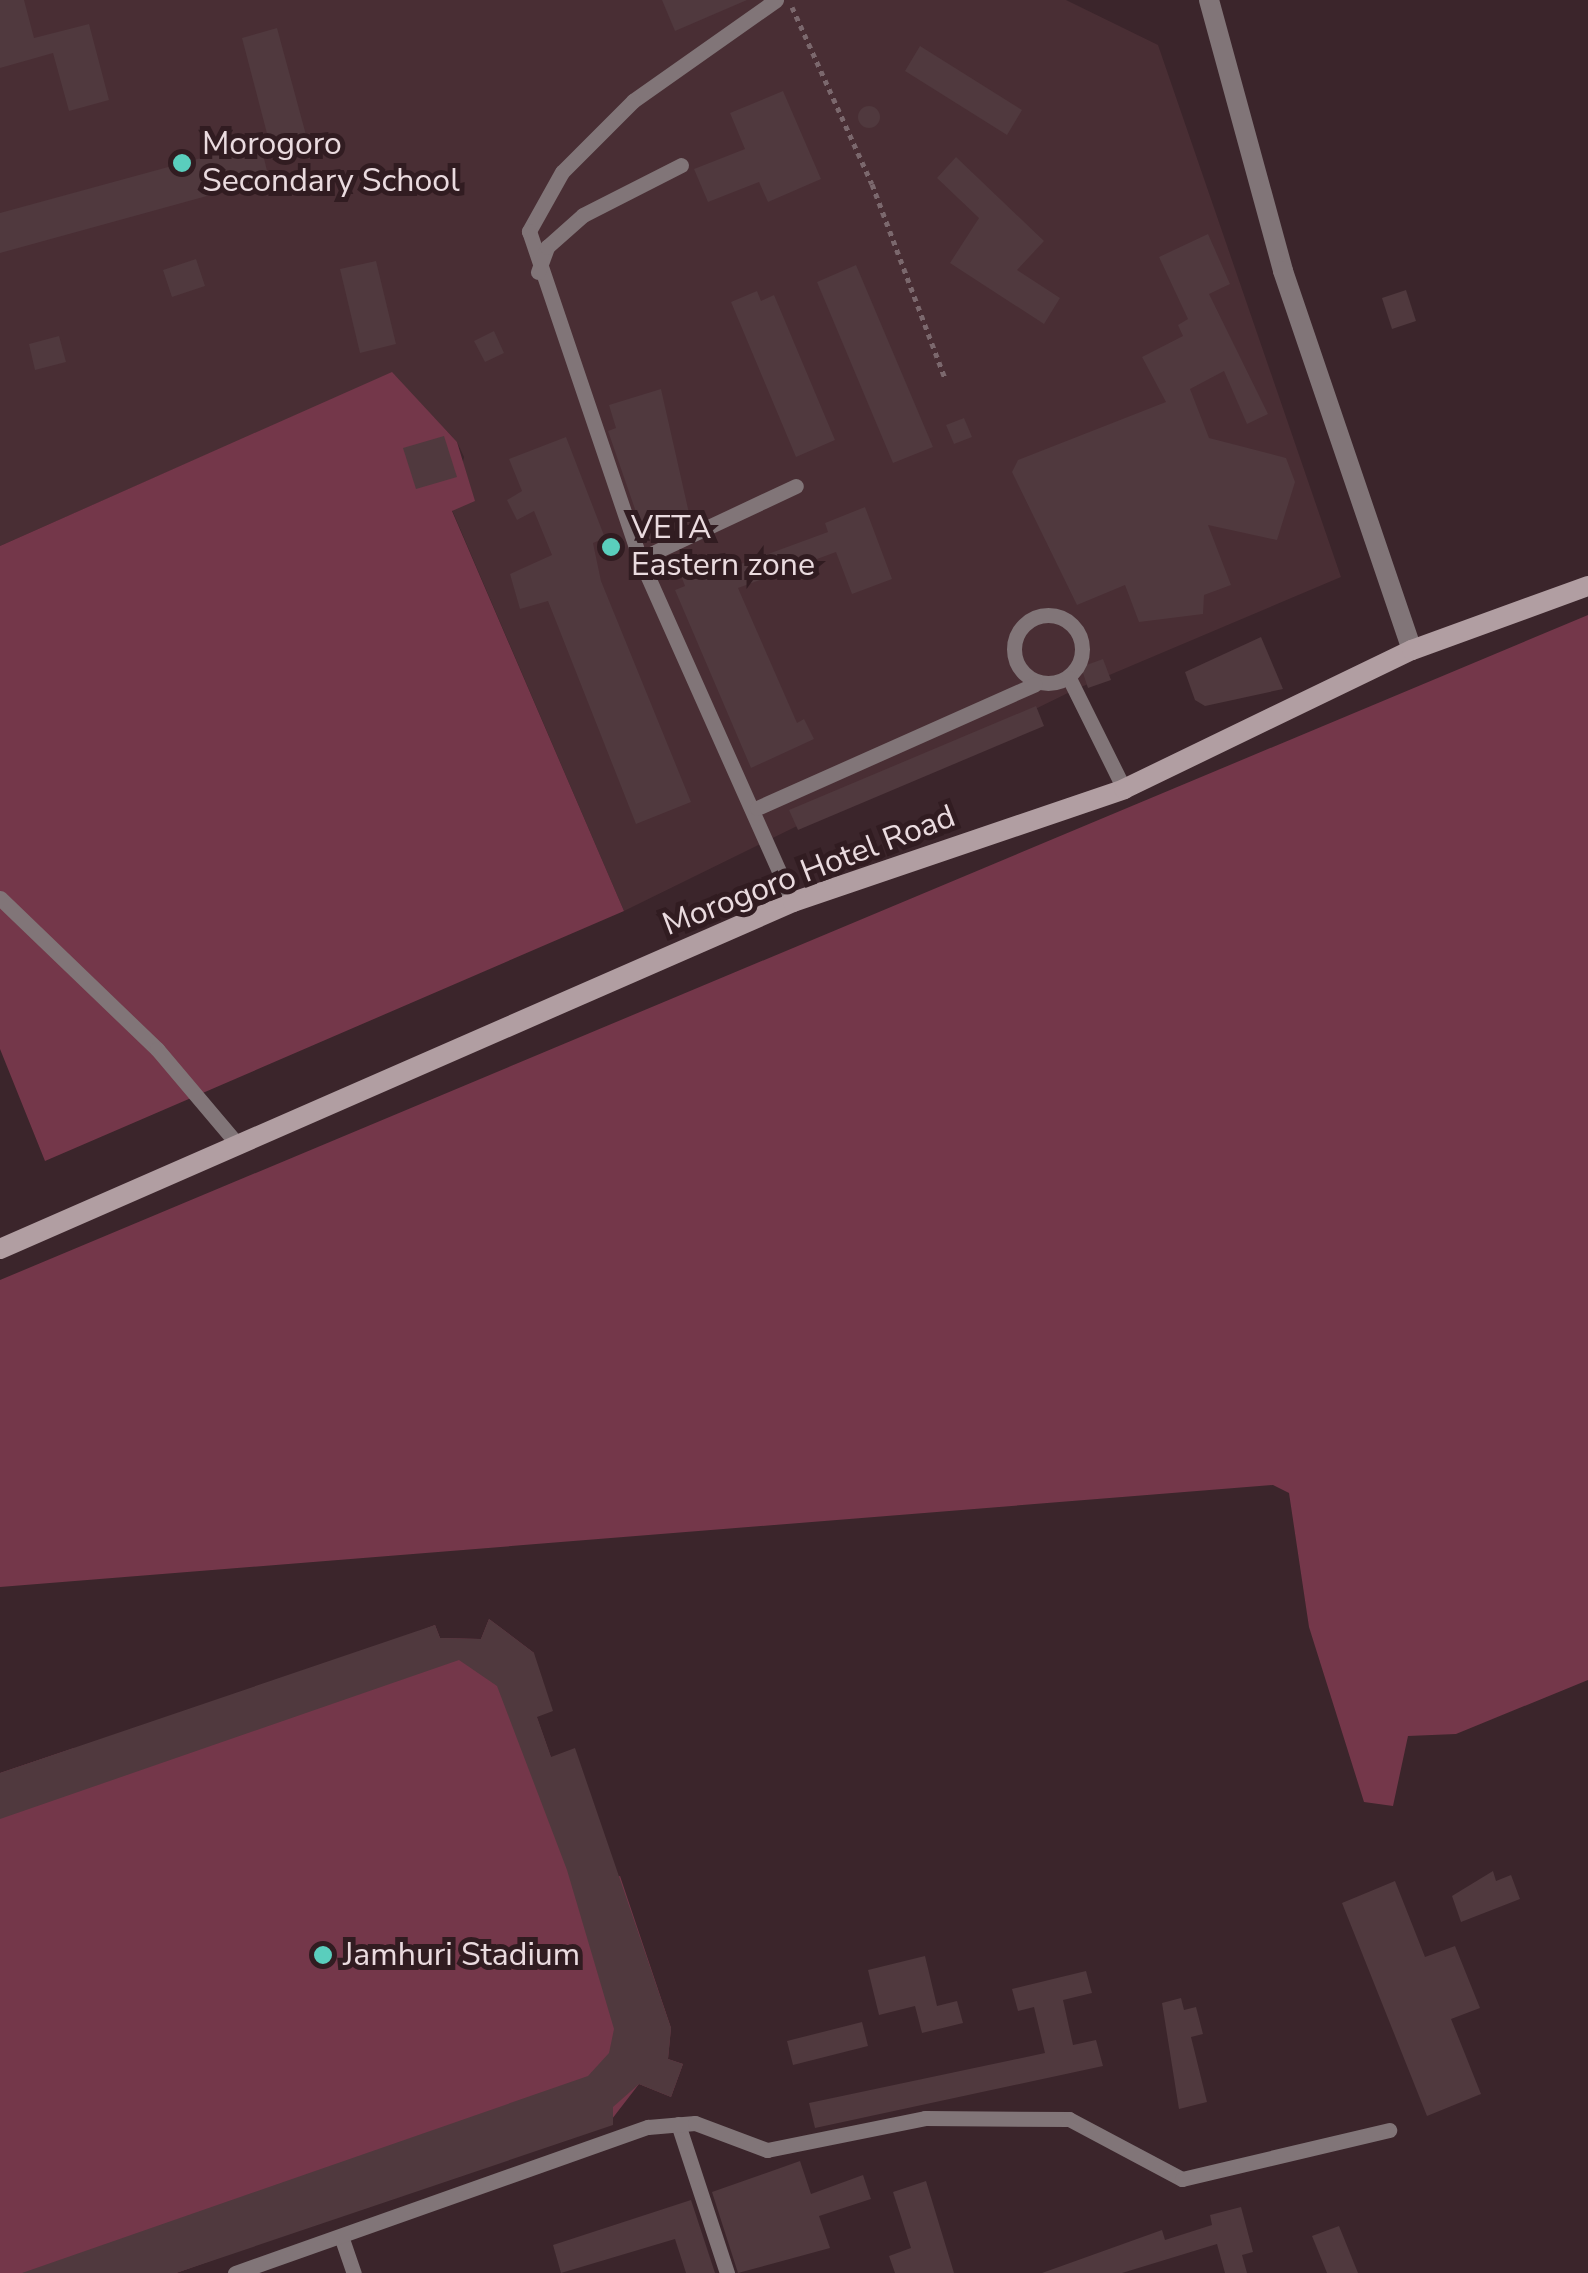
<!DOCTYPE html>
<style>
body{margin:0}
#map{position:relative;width:1588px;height:2273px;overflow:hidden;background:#3b252b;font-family:"Nunito Sans",sans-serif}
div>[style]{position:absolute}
.built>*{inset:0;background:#492e34}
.green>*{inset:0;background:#74374a}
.building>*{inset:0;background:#50393e}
.round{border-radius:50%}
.path>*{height:5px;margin-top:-2.5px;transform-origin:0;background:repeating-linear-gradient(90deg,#7b686d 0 5px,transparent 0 10px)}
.lane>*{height:15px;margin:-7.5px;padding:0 7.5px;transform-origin:7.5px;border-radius:7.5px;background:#817578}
.lane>.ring{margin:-7.5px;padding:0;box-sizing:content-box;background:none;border:15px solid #817578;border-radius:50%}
.street>*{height:20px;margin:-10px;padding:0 10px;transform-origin:10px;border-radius:10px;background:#817578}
.secondary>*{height:20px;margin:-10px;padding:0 10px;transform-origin:10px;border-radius:10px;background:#b19ea2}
.dots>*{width:28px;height:28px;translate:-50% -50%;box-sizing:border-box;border:5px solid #311c21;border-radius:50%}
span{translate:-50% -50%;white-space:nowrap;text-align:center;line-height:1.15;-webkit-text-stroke:10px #311c21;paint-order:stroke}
.poi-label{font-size:32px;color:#eadbdf}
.left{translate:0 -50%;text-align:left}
.street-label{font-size:32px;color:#eadbdf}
</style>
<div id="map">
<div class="built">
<i style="clip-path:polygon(0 0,1066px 0,1158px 45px,1341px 577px,1074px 690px,624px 911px,452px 510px,464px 457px,457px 442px,392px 373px,0 546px)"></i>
</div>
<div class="green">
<i style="clip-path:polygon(392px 372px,457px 442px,475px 501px,452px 511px,624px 911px,45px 1161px,0 1049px,0 546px)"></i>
<i style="clip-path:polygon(1588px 615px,1588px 1680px,1456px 1734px,1408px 1736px,1393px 1806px,1364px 1802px,1309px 1627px,1289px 1493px,1273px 1485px,0 1587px,0 1280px)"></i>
<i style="clip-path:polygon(489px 1619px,534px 1653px,519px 1667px,595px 1882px,620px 1876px,671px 2028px,668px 2059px,683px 2064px,671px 2097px,639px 2084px,612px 2119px,176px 2273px,0 2273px,0 1773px,74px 1748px,80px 1764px,435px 1625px,440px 1638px,481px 1639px)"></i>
</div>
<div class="building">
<i style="clip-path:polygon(0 0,24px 0,34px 38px,89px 24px,109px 100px,69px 111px,53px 53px,0 68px)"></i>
<i style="clip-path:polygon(662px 0,747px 0,675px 31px)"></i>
<i style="clip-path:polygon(277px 28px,306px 135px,270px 145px,242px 38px)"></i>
<i style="clip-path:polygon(920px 46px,1022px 110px,1007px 135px,905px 71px)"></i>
<i style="clip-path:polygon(783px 91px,821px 179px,768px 202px,759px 182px,708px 202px,694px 169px,745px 149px,730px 113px)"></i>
<i class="round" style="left:858px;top:106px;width:22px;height:22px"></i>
<i style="clip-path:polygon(260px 142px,269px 179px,0 253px,0 213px)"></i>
<i style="clip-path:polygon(956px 157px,1044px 241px,1017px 270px,1060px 298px,1044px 324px,950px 263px,979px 218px,937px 178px)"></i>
<i style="clip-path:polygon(1208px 234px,1230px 284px,1209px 294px,1268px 414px,1247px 424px,1224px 371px,1190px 389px,1209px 438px,1286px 458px,1295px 482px,1277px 540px,1208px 525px,1231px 585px,1204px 595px,1203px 614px,1139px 622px,1125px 585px,1077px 605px,1012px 472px,1018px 460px,1166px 402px,1142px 357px,1183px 336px,1178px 325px,1188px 319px,1159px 257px)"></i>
<i style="clip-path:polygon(196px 259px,205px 286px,172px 297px,163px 270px)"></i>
<i style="clip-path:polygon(376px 261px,396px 344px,360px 353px,340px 269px)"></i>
<i style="clip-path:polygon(856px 265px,933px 447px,893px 463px,817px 282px)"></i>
<i style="clip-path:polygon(1406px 290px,1416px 321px,1392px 329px,1382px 298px)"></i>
<i style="clip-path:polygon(757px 291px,761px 301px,774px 295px,835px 440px,796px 457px,731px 302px)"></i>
<i style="clip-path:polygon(494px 331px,504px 353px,485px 362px,474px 341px)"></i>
<i style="clip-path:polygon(59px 336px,66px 362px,35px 370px,29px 344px)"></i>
<i style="clip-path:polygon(661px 389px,691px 522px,646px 541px,608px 431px,616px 428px,609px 405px)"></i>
<i style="clip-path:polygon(964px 418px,972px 437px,954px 444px,946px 425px)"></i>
<i style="clip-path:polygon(444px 436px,457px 477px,416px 489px,403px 448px)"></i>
<i style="clip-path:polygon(566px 437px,605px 538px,593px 543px,601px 581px,691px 802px,636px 824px,548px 601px,520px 609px,510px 574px,552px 555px,534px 511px,517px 520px,507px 500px,522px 491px,509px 459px)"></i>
<i style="clip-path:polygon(865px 507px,892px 579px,852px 594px,836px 552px,738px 588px,797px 723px,804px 719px,814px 739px,751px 768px,675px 590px,685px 586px,680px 573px,712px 560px,717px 572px,730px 568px,828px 532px,825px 523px)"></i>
<i style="clip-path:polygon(1261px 637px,1283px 689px,1205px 706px,1195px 700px,1185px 672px)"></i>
<i style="clip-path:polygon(1103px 659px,1111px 680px,1088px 688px,1081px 667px)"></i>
<i style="clip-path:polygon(1036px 706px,1044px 726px,798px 830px,789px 810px)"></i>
<i style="clip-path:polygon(489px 1619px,534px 1653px,553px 1711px,537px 1717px,551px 1757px,575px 1748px,671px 2028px,668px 2059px,683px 2064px,671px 2097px,639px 2084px,613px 2107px,613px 2125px,176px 2273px,22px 2273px,588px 2076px,609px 2053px,614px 2029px,567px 1870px,497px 1686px,459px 1660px,0 1819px,0 1773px,435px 1625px,440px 1638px,481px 1639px)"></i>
<i style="clip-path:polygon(1493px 1871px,1496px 1881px,1511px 1875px,1520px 1899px,1461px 1922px,1452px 1896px)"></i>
<i style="clip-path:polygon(1395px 1881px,1425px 1957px,1455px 1946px,1480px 2008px,1451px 2019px,1481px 2094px,1427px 2116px,1342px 1903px)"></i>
<i style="clip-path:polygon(925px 1956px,937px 2006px,957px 2001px,963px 2023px,922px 2033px,915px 2006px,879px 2015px,868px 1970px)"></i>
<i style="clip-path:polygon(1086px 1971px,1092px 1993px,1063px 2000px,1073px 2045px,1096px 2040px,1103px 2066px,815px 2128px,809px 2103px,1045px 2053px,1034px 2007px,1018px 2011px,1012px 1989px)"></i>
<i style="clip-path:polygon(1181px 1998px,1184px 2010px,1196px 2007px,1203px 2034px,1191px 2037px,1207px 2102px,1179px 2109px,1162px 2003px)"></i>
<i style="clip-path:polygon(862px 2022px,868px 2046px,793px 2065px,787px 2041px)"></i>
<i style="clip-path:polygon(800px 2161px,811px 2194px,863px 2175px,871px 2199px,819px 2216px,830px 2248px,738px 2273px,712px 2192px)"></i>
<i style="clip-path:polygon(926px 2181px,954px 2273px,895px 2273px,889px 2256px,911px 2248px,893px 2192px)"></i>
<i style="clip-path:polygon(691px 2200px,715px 2273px,686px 2273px,675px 2239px,561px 2273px,553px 2245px)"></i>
<i style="clip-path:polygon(1241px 2207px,1253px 2252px,1242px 2255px,1247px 2273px,1225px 2273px,1217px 2244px,1122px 2273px,1042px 2273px,1162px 2230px,1165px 2240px,1212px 2225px,1210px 2215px)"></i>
<i style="clip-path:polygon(1339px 2226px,1358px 2273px,1327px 2273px,1312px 2236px)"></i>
</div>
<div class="path">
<i style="left:792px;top:7px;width:194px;rotate:65.7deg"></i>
<i style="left:872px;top:184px;width:207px;rotate:69.4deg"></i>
</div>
<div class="lane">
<i style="left:776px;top:0;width:175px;rotate:144.8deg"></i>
<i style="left:633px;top:101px;width:100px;rotate:135deg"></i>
<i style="left:562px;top:172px;width:68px;rotate:119.2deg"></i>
<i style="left:529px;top:231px;width:346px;rotate:71.3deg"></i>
<i style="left:640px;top:559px;width:376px;rotate:66deg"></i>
<i style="left:538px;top:272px;width:27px;rotate:-70deg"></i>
<i style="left:547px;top:247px;width:48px;rotate:-41.6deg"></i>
<i style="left:583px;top:215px;width:110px;rotate:-27deg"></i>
<i style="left:640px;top:559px;width:172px;rotate:-25.1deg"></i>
<i class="ring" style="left:1014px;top:615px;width:53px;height:53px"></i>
<i style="left:1069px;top:678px;width:124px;rotate:63.6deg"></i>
<i style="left:757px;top:808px;width:304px;rotate:-24deg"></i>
<i style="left:0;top:898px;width:218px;rotate:43.9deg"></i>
<i style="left:157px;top:1049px;width:127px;rotate:49.8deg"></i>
<i style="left:678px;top:2124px;width:157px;rotate:71.8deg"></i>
<i style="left:341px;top:2236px;width:39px;rotate:71deg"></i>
<i style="left:235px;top:2273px;width:438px;rotate:-19.5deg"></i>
<i style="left:648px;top:2127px;width:47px;rotate:-4.9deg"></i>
<i style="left:695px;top:2123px;width:77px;rotate:20.6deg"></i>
<i style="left:767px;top:2150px;width:161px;rotate:-11.4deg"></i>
<i style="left:925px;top:2118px;width:144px;rotate:0.4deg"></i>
<i style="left:1069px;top:2119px;width:128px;rotate:28deg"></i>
<i style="left:1182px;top:2179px;width:213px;rotate:-13.3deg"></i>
</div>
<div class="street">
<i style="left:1209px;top:0;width:281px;rotate:74.7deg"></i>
<i style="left:1283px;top:271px;width:400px;rotate:71.2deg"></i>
</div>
<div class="secondary">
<i style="left:0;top:1249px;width:866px;rotate:-23.63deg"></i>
<i style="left:793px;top:902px;width:350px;rotate:-18.8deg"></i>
<i style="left:1124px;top:789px;width:320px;rotate:-25.8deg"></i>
<i style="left:1412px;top:650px;width:187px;rotate:-20deg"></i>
</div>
<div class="dots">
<i style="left:182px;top:163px;background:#5acebd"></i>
<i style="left:611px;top:547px;background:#5acebd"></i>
<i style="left:323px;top:1955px;background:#5acebd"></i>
</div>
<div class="poi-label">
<span class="left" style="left:202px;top:163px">Morogoro<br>Secondary School</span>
<span class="left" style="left:631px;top:547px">VETA<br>Eastern zone</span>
<span class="left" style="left:343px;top:1955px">Jamhuri Stadium</span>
</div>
<div class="street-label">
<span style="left:809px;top:871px;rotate:-21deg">Morogoro Hotel Road</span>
</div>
</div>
